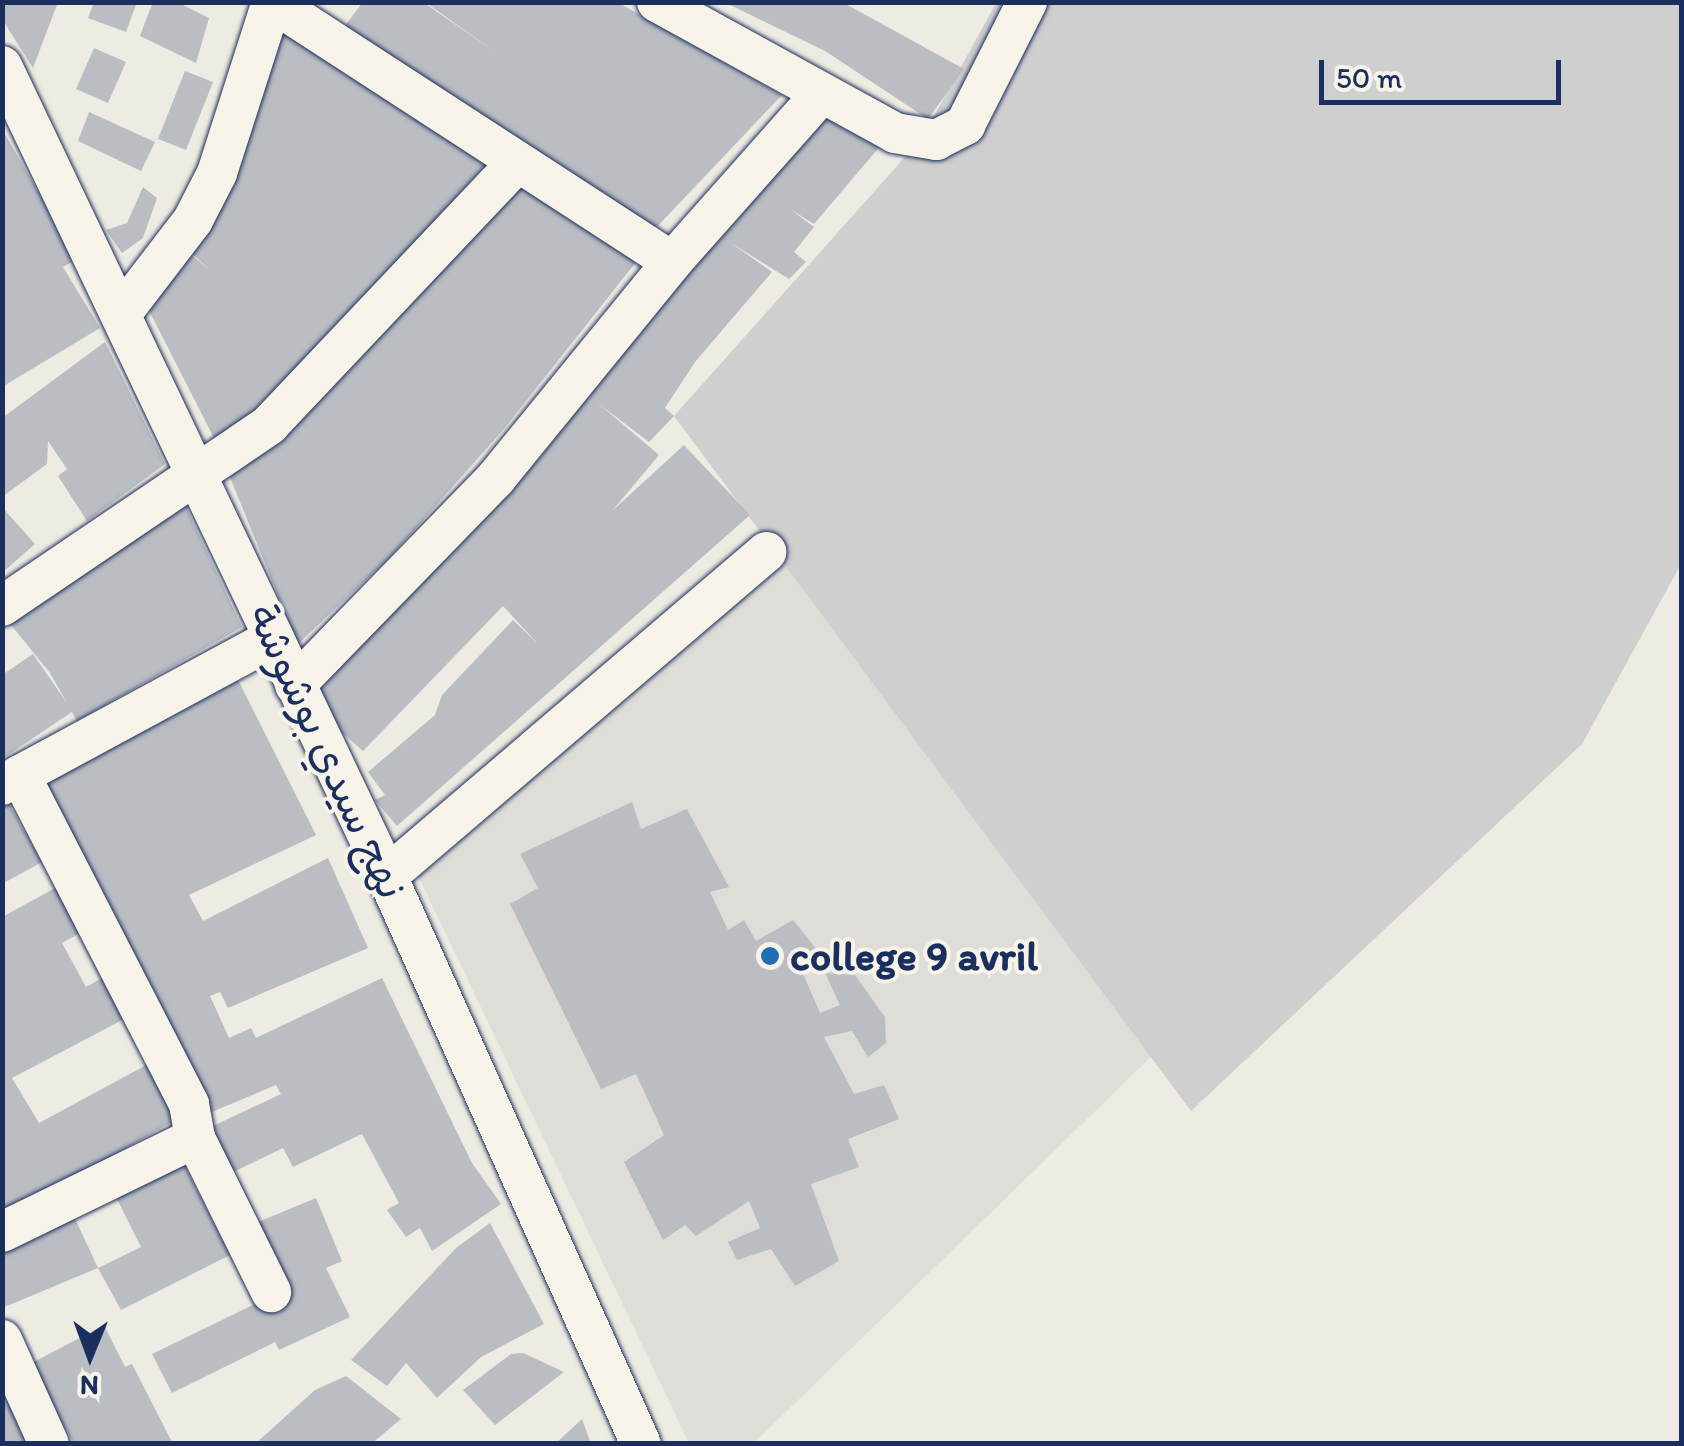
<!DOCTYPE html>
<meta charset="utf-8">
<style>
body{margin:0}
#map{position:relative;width:1684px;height:1446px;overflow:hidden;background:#eeebe2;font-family:Itim,"Playpen Sans Arabic",sans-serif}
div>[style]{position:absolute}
.built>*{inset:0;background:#deddd8}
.green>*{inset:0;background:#cfcfcf}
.building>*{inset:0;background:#babdc2}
.roads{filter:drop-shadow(0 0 2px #1b2f5e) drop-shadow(0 0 2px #1b2f5e)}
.minor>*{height:40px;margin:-20px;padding:0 20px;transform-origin:20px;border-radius:20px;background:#f7f3e8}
.dots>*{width:28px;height:28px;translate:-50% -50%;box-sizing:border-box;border:5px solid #f7f3e8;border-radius:50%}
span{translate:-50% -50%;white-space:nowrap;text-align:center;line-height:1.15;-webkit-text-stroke:8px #f7f3e8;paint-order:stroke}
.street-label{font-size:42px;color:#1b2f5e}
.poi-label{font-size:42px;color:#1b2f5e;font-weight:700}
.left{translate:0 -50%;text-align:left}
.frame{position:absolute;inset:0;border:5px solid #1b2f5e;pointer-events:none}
.north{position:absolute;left:40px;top:1306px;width:100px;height:100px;-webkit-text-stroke:8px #f7f3e8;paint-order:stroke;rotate:181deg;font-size:28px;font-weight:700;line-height:40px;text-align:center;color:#1b2f5e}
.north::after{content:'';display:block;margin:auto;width:35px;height:45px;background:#1b2f5e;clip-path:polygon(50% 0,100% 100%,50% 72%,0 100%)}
.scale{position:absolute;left:1319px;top:60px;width:242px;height:45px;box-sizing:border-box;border:5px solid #1b2f5e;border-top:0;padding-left:12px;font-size:30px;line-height:35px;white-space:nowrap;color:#1b2f5e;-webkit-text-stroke:8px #f7f3e8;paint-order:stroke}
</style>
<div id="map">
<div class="built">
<i style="clip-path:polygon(782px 551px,1155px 1053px,754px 1443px,689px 1443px,410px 859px)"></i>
</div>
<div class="green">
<i style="clip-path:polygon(996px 3px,1681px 3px,1681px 564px,1582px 744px,1191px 1111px,674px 416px,922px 138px)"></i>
</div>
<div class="building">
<i style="clip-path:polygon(2px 2px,58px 2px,33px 68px,2px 19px)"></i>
<i style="clip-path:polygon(94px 2px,137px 2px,126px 32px,88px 18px)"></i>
<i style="clip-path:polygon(153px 2px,177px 2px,209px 18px,196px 63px,140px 36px)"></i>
<i style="clip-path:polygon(363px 2px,423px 2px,498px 54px,425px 2px,617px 2px,782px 95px,652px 232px,344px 27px)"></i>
<i style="clip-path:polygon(724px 2px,842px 2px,964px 69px,928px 119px,825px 51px)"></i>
<i style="clip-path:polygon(266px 15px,486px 165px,285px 383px,217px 444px,138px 289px,179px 245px,210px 270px,181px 244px)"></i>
<i style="clip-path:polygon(94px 48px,126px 62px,108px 103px,76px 89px)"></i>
<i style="clip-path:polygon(185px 71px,213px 82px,186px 150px,158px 139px)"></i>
<i style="clip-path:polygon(816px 106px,888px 137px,814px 224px,790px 209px,814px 227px,794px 252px,806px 262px,789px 279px,731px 243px,772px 272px,695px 362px,665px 408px,674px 416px,649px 442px,599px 404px,659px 455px,612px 511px,684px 445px,750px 515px,397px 826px,375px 800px,385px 795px,368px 772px,435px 715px,442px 695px,513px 620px,538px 644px,503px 606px,363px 751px,326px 719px,312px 666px)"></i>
<i style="clip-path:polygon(89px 112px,155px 142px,141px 171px,78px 141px)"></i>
<i style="clip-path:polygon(2px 129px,77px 259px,63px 267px,100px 328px,2px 387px)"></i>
<i style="clip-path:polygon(515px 172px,636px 262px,503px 430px,391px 556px,298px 644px,229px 475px)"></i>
<i style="clip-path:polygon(143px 187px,157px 198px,143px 238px,122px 253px,106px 230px,127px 223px)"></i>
<i style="clip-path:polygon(105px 342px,165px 464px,87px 521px,58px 476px,67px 469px,48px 441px,47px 464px,2px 497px,2px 418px)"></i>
<i style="clip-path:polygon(176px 486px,242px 627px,77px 721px,72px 712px,2px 759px,2px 675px,33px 654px,67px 703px,50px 673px,3px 615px)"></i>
<i style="clip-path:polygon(2px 507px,35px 544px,2px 573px)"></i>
<i style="clip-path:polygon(234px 672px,316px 835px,189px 895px,203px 921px,328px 858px,368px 948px,228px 1008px,220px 992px,210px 996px,229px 1038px,251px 1028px,256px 1038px,382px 978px,472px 1163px,501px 1204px,432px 1251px,420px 1228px,406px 1237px,387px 1210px,399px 1203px,362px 1134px,293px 1167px,283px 1148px,219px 1179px,198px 1133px,281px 1094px,276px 1085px,202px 1116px,27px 779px,153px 713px,163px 729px,154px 712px)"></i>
<i style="clip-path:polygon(2px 792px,42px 862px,2px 884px)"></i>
<i style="clip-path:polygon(632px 802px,641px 829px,687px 809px,729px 887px,710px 892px,728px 930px,744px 920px,756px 941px,793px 920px,818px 951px,797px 960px,820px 1013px,840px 1005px,825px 973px,855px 975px,885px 1017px,886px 1043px,868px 1057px,852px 1031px,824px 1037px,854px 1094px,884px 1085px,899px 1119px,848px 1139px,859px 1167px,811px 1184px,839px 1261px,795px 1286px,771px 1249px,737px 1260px,728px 1242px,760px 1228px,749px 1201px,696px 1236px,685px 1225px,663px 1240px,624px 1162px,664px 1135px,636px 1074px,601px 1089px,510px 904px,538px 888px,520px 854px)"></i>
<i style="clip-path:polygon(57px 887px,82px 932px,62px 943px,86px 987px,106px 976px,128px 1017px,12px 1078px,39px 1123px,150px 1063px,179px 1118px,2px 1218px,2px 917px)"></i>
<i style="clip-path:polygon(179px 1155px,230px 1255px,121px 1310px,98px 1268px,141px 1247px,112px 1189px)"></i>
<i style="clip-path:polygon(316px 1198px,342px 1261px,326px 1268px,350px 1317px,279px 1350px,275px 1342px,172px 1393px,152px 1354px,257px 1303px,251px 1225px)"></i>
<i style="clip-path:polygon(71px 1210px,98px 1268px,2px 1308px,2px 1243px)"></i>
<i style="clip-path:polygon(490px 1223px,544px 1324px,481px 1357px,437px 1398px,406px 1363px,387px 1386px,351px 1360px,456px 1248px)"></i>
<i style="clip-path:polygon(104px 1325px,125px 1367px,132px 1364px,173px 1444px,74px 1444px,30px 1364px)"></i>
<i style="clip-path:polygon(523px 1353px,564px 1372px,495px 1425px,463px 1390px,511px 1354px)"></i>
<i style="clip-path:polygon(346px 1376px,401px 1419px,371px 1444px,255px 1444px,315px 1390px)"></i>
<i style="clip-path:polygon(2px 1378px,36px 1444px,2px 1444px)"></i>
<i style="clip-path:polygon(582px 1419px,591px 1444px,555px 1444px)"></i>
</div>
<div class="roads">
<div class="minor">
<i style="left:657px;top:2px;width:272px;rotate:28.8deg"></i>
<i style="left:895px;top:133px;width:42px;rotate:9.7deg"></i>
<i style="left:936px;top:140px;width:33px;rotate:-27deg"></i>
<i style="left:965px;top:125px;width:138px;rotate:-63.2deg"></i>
<i style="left:2px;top:66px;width:897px;rotate:64.58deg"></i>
<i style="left:387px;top:876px;width:622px;rotate:65.91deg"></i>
<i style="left:121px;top:314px;width:118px;rotate:-52.5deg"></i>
<i style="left:193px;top:220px;width:53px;rotate:-62.9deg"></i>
<i style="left:217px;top:173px;width:180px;rotate:-72.2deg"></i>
<i style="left:272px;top:2px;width:477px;rotate:33deg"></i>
<i style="left:2px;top:606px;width:323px;rotate:-34.1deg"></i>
<i style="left:269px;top:425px;width:362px;rotate:-46.6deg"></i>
<i style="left:295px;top:685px;width:289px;rotate:-45.8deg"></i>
<i style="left:496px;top:478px;width:279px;rotate:-50.8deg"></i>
<i style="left:672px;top:262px;width:225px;rotate:-48.4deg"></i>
<i style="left:20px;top:775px;width:370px;rotate:62.8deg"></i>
<i style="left:189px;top:1104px;width:35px;rotate:80deg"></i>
<i style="left:195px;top:1138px;width:172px;rotate:63.7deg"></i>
<i style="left:2px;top:785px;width:309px;rotate:-28.4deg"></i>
<i style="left:387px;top:876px;width:499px;rotate:-40.5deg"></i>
<i style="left:2px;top:1232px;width:215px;rotate:-26deg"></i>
<i style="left:2px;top:1340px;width:114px;rotate:65.7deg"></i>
</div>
</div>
<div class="dots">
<i style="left:770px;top:956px;background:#1f6fb2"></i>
</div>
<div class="street-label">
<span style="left:327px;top:752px;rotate:65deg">نهج سيدي بوشوشة</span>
</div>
<div class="poi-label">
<span class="left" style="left:790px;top:956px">college 9 avril</span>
</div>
<div class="frame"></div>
<div class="north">N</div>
<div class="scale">50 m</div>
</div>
